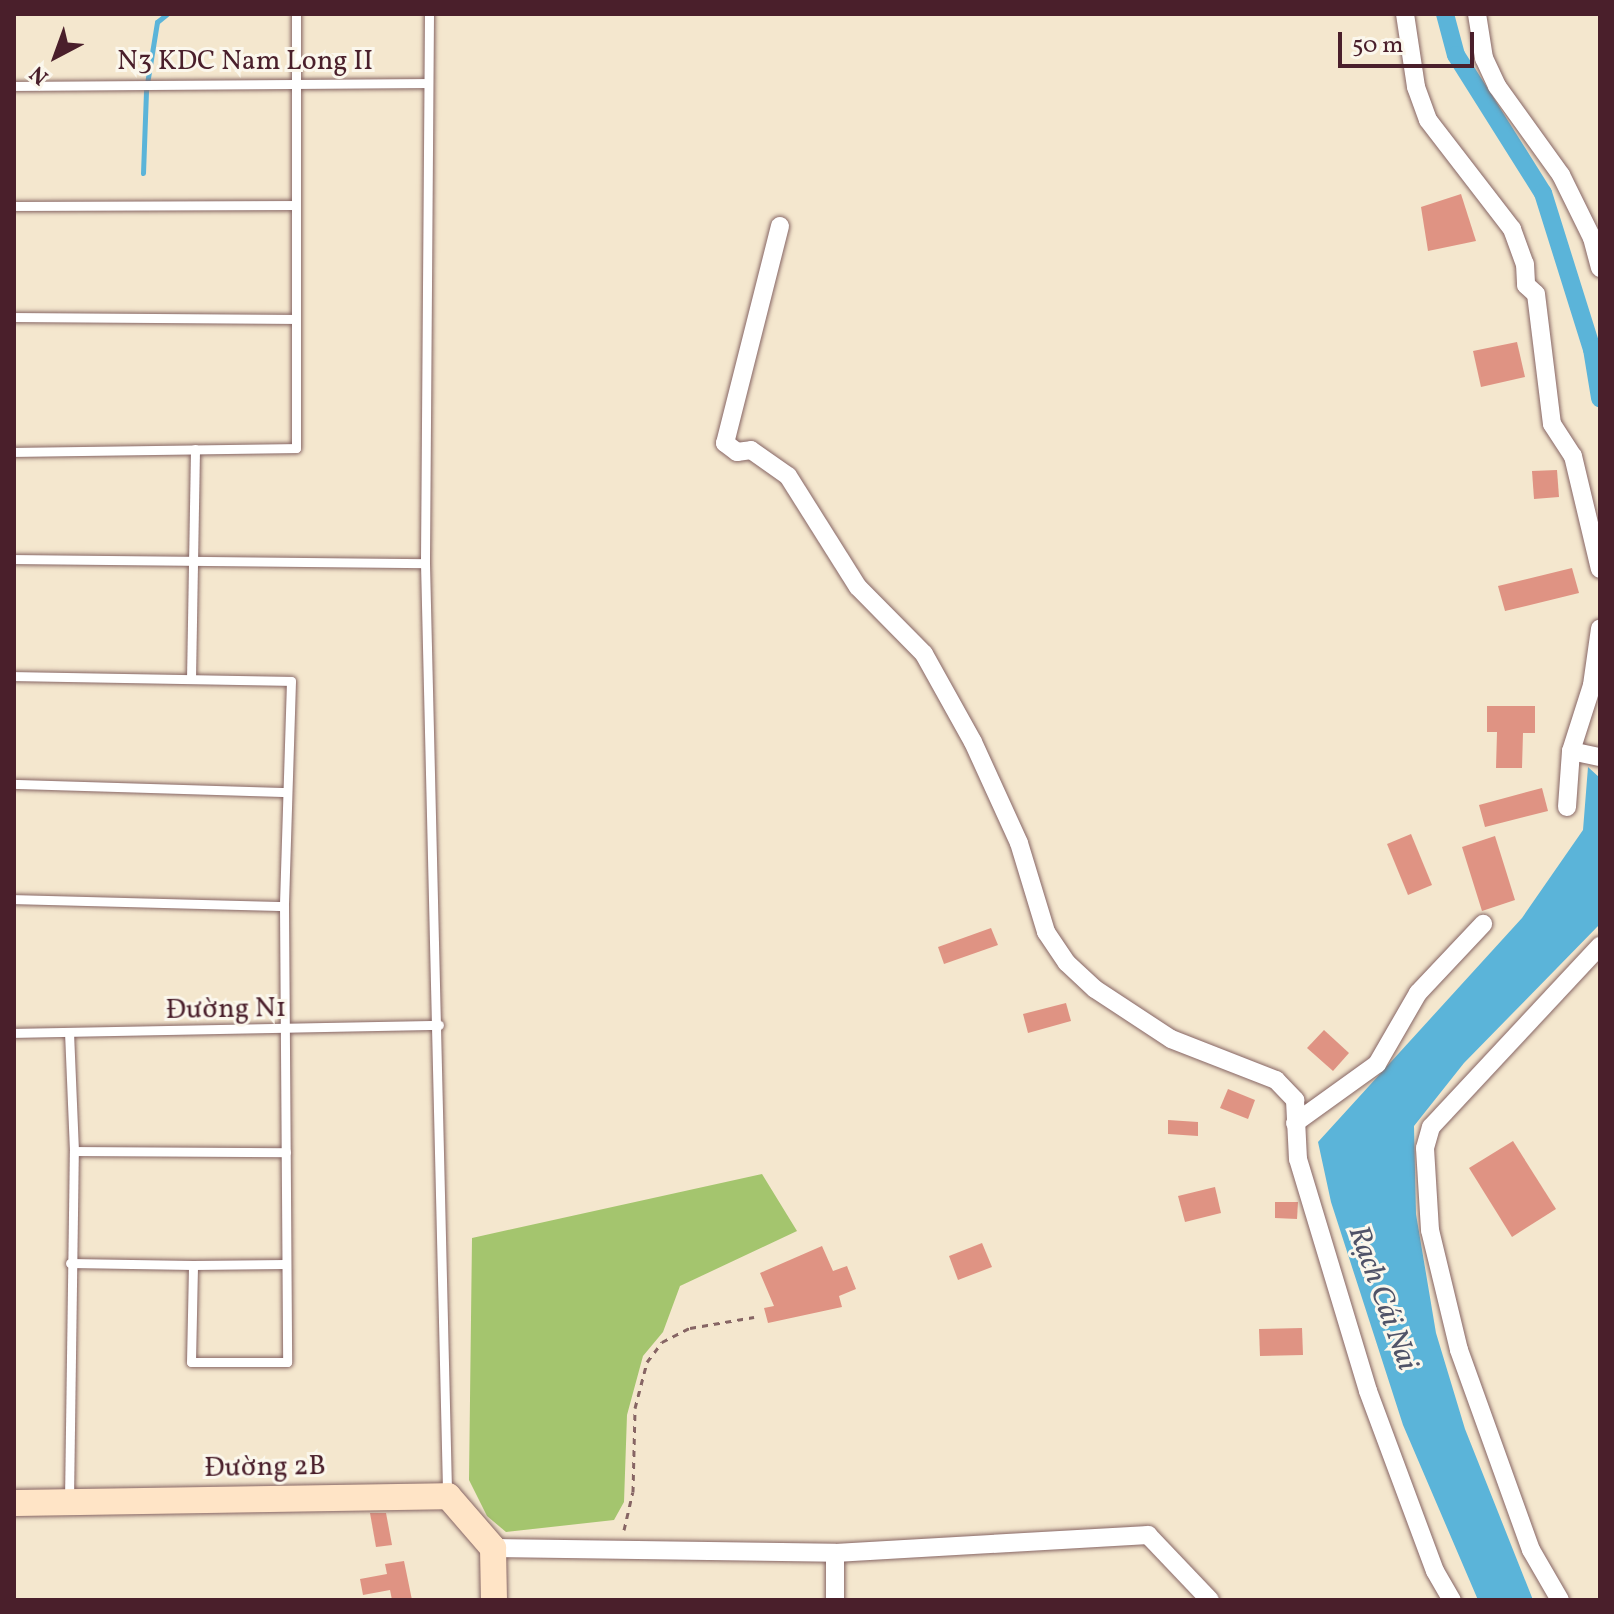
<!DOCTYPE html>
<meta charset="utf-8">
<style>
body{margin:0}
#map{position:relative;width:1614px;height:1614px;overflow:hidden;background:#f4e7ce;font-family:Vollkorn,serif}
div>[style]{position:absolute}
.green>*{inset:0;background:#a4c56e}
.water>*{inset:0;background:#5bb4d9}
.stream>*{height:5px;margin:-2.5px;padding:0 2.5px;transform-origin:2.5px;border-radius:2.5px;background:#5bb4d9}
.canal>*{height:18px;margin:-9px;padding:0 9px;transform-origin:9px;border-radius:9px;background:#5bb4d9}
.building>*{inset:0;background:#df9383}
.path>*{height:3px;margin-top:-1.5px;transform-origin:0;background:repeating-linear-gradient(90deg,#866564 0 6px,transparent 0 12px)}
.roads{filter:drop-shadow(0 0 2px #866564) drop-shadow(0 0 2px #866564)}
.lane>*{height:9px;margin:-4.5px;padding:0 4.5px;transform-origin:4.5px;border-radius:4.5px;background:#fff}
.street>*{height:18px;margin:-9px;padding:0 9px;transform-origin:9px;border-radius:9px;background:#fff}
.secondary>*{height:26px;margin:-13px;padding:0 13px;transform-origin:13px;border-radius:13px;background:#ffe4c6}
span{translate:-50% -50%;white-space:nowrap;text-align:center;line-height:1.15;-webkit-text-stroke:6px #fbf7ec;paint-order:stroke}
.street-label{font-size:28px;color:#4a1f2b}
.water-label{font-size:30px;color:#505368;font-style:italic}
.frame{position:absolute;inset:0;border:16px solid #4a1f2b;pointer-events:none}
.north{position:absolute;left:16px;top:16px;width:80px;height:80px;-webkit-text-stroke:6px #fbf7ec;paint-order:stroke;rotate:221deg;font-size:22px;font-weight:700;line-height:32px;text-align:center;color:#4a1f2b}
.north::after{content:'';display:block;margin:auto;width:28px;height:36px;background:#4a1f2b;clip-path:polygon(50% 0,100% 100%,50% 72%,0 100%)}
.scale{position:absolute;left:1338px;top:32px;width:136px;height:36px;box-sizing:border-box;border:4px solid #4a1f2b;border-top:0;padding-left:10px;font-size:24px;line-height:28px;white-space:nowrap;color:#4a1f2b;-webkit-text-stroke:6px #fbf7ec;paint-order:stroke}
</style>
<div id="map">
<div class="green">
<i style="clip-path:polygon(762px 1174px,797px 1231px,680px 1286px,663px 1332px,643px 1356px,627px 1415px,624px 1502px,614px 1520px,506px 1532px,487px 1516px,469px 1480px,472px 1238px)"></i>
</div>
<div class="water">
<i style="clip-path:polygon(1588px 767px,1600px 778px,1600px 924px,1464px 1063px,1414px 1126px,1416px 1214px,1436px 1333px,1465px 1429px,1533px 1600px,1478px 1600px,1403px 1425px,1331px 1202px,1318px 1142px,1522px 918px,1583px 830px)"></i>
</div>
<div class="stream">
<i style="left:143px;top:173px;width:83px;rotate:-87.9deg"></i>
<i style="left:146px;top:90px;width:69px;rotate:-80.8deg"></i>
<i style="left:157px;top:22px;width:13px;rotate:-39deg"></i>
</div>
<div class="canal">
<i style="left:1445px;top:14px;width:42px;rotate:75deg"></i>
<i style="left:1456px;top:55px;width:163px;rotate:57.8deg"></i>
<i style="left:1543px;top:193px;width:164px;rotate:72.6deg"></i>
<i style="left:1592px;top:349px;width:50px;rotate:80.7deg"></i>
</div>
<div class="building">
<i style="clip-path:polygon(1461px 194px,1476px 241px,1428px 251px,1421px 207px)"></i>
<i style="clip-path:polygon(1517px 342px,1525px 377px,1481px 387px,1473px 351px)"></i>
<i style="clip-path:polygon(1557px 470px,1559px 497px,1534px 499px,1532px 471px)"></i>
<i style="clip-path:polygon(1572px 568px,1579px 593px,1505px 611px,1498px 586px)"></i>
<i style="clip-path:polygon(1487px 706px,1535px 706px,1535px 733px,1523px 733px,1522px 768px,1496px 768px,1497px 732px,1487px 732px)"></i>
<i style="clip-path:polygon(1542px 788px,1548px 811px,1485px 827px,1479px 805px)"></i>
<i style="clip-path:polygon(1411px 834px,1432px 885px,1408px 895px,1387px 844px)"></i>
<i style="clip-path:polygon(1495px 836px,1515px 900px,1482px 911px,1462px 847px)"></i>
<i style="clip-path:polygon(991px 928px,998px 945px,944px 964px,938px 947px)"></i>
<i style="clip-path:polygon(1066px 1003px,1071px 1021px,1028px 1033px,1023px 1014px)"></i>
<i style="clip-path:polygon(1324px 1030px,1349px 1053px,1333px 1071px,1307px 1048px)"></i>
<i style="clip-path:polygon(1228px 1089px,1255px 1100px,1248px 1119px,1220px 1108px)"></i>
<i style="clip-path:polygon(1168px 1120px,1198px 1122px,1198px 1136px,1168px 1134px)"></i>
<i style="clip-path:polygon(1513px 1141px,1556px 1209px,1512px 1237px,1469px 1168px)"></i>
<i style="clip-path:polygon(1215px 1187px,1221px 1213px,1185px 1222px,1178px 1196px)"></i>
<i style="clip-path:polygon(1275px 1202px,1298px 1202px,1297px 1219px,1275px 1218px)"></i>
<i style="clip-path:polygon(982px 1243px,992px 1267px,958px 1280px,949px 1256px)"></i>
<i style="clip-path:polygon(822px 1246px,833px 1271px,847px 1266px,856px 1289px,839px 1296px,842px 1307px,768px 1323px,764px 1308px,774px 1306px,760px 1273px)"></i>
<i style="clip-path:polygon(1302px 1328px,1303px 1355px,1260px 1356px,1259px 1329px)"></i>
<i style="clip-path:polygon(370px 1513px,386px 1513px,392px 1545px,376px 1547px)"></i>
<i style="clip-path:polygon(404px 1561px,412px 1600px,392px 1600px,390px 1590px,363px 1595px,360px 1579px,387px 1574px,385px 1564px)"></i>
</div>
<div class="path">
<i style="left:624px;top:1530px;width:39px;rotate:-77deg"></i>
<i style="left:633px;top:1492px;width:84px;rotate:-88.6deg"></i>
<i style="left:635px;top:1408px;width:48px;rotate:-75.4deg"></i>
<i style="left:647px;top:1362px;width:25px;rotate:-53deg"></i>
<i style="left:662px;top:1342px;width:31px;rotate:-27deg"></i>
<i style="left:690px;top:1328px;width:65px;rotate:-9.8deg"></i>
</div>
<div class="roads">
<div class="lane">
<i style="left:429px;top:14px;width:549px;rotate:90.42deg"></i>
<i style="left:425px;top:563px;width:930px;rotate:88.64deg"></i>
<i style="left:14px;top:86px;width:414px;rotate:-0.4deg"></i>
<i style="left:14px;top:206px;width:282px;rotate:-0.2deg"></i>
<i style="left:14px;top:317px;width:282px;rotate:0.4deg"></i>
<i style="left:14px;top:452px;width:282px;rotate:-0.8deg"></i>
<i style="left:296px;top:448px;width:434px;rotate:-90deg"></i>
<i style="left:14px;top:559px;width:411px;rotate:0.6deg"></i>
<i style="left:14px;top:676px;width:277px;rotate:1deg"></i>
<i style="left:291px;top:681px;width:225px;rotate:91.8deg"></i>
<i style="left:284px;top:906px;width:456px;rotate:89.6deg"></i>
<i style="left:287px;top:1362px;width:96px;rotate:180deg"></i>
<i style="left:191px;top:1362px;width:97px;rotate:-88.8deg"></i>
<i style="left:193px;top:1265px;width:123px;rotate:-179.1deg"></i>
<i style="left:191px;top:679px;width:230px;rotate:-89deg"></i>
<i style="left:14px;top:784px;width:272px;rotate:1.7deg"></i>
<i style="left:14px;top:899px;width:270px;rotate:1.5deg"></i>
<i style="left:14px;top:1033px;width:425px;rotate:-1.1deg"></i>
<i style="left:74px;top:1151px;width:212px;rotate:0.3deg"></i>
<i style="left:193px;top:1265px;width:92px;rotate:-0.6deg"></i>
<i style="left:69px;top:1500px;width:349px;rotate:-89.2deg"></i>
<i style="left:74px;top:1151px;width:117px;rotate:-92.4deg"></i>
</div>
<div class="street">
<i style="left:1405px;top:14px;width:74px;rotate:81.4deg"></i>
<i style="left:1416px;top:87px;width:35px;rotate:70deg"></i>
<i style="left:1428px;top:120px;width:138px;rotate:52.4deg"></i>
<i style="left:1512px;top:229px;width:37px;rotate:70deg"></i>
<i style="left:1525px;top:264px;width:21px;rotate:87deg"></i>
<i style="left:1526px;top:285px;width:13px;rotate:42deg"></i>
<i style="left:1536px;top:294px;width:131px;rotate:83deg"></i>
<i style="left:1552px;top:424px;width:38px;rotate:57deg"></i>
<i style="left:1573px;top:456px;width:116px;rotate:76.6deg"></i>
<i style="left:1477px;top:14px;width:45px;rotate:81deg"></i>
<i style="left:1484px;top:58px;width:31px;rotate:65deg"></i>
<i style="left:1497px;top:86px;width:110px;rotate:54.3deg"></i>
<i style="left:1561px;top:175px;width:70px;rotate:63.8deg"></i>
<i style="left:1592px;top:238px;width:31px;rotate:75deg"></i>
<i style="left:780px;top:226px;width:224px;rotate:104.2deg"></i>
<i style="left:725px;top:443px;width:15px;rotate:37deg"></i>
<i style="left:737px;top:452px;width:14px;rotate:-8deg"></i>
<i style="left:751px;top:450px;width:45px;rotate:35.1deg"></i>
<i style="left:788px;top:476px;width:131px;rotate:57.8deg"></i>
<i style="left:858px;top:587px;width:94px;rotate:45.4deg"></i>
<i style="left:924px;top:654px;width:101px;rotate:60.9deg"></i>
<i style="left:973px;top:742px;width:111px;rotate:65.5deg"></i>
<i style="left:1019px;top:843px;width:93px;rotate:73.1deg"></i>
<i style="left:1046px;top:932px;width:37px;rotate:56deg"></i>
<i style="left:1067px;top:963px;width:38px;rotate:43deg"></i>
<i style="left:1095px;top:989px;width:91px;rotate:33.3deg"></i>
<i style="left:1171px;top:1039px;width:113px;rotate:21.3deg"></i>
<i style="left:1276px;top:1080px;width:28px;rotate:46deg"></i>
<i style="left:1295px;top:1100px;width:59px;rotate:87.1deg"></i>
<i style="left:1298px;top:1159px;width:242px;rotate:73.2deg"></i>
<i style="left:1368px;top:1391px;width:192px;rotate:69.6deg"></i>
<i style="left:1435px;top:1571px;width:34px;rotate:60deg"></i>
<i style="left:1571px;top:751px;width:30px;rotate:12deg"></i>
<i style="left:1567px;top:807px;width:56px;rotate:-85.9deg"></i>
<i style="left:1571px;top:751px;width:69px;rotate:-72.3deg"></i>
<i style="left:1592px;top:685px;width:57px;rotate:-81.9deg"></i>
<i style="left:1295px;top:1123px;width:101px;rotate:-35.7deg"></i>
<i style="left:1377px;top:1064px;width:82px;rotate:-60deg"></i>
<i style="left:1418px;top:993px;width:95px;rotate:-46.7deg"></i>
<i style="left:493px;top:1548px;width:342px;rotate:0.8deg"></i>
<i style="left:835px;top:1553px;width:314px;rotate:-3.3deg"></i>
<i style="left:1148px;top:1535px;width:90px;rotate:46.4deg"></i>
<i style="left:835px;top:1600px;width:47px;rotate:-90deg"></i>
<i style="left:1560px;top:1600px;width:58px;rotate:-120.1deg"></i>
<i style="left:1531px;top:1550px;width:213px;rotate:-109.8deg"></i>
<i style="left:1459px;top:1350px;width:123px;rotate:-103.6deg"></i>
<i style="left:1430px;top:1230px;width:82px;rotate:-93.5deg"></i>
<i style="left:1425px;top:1148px;width:22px;rotate:-74deg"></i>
<i style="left:1431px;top:1127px;width:248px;rotate:-47deg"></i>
</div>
<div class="secondary">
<i style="left:14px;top:1503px;width:434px;rotate:-0.9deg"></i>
<i style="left:448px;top:1496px;width:69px;rotate:49.1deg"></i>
<i style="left:493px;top:1548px;width:52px;rotate:88.9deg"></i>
</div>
</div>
<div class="street-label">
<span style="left:245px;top:62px">N3 KDC Nam Long II</span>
<span style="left:226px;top:1010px;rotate:-1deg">Đường N1</span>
<span style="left:265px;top:1468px;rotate:-1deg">Đường 2B</span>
</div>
<div class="water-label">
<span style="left:1382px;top:1298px;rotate:70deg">Rạch Cái Nai</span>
</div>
<div class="frame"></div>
<div class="north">N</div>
<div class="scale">50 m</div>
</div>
